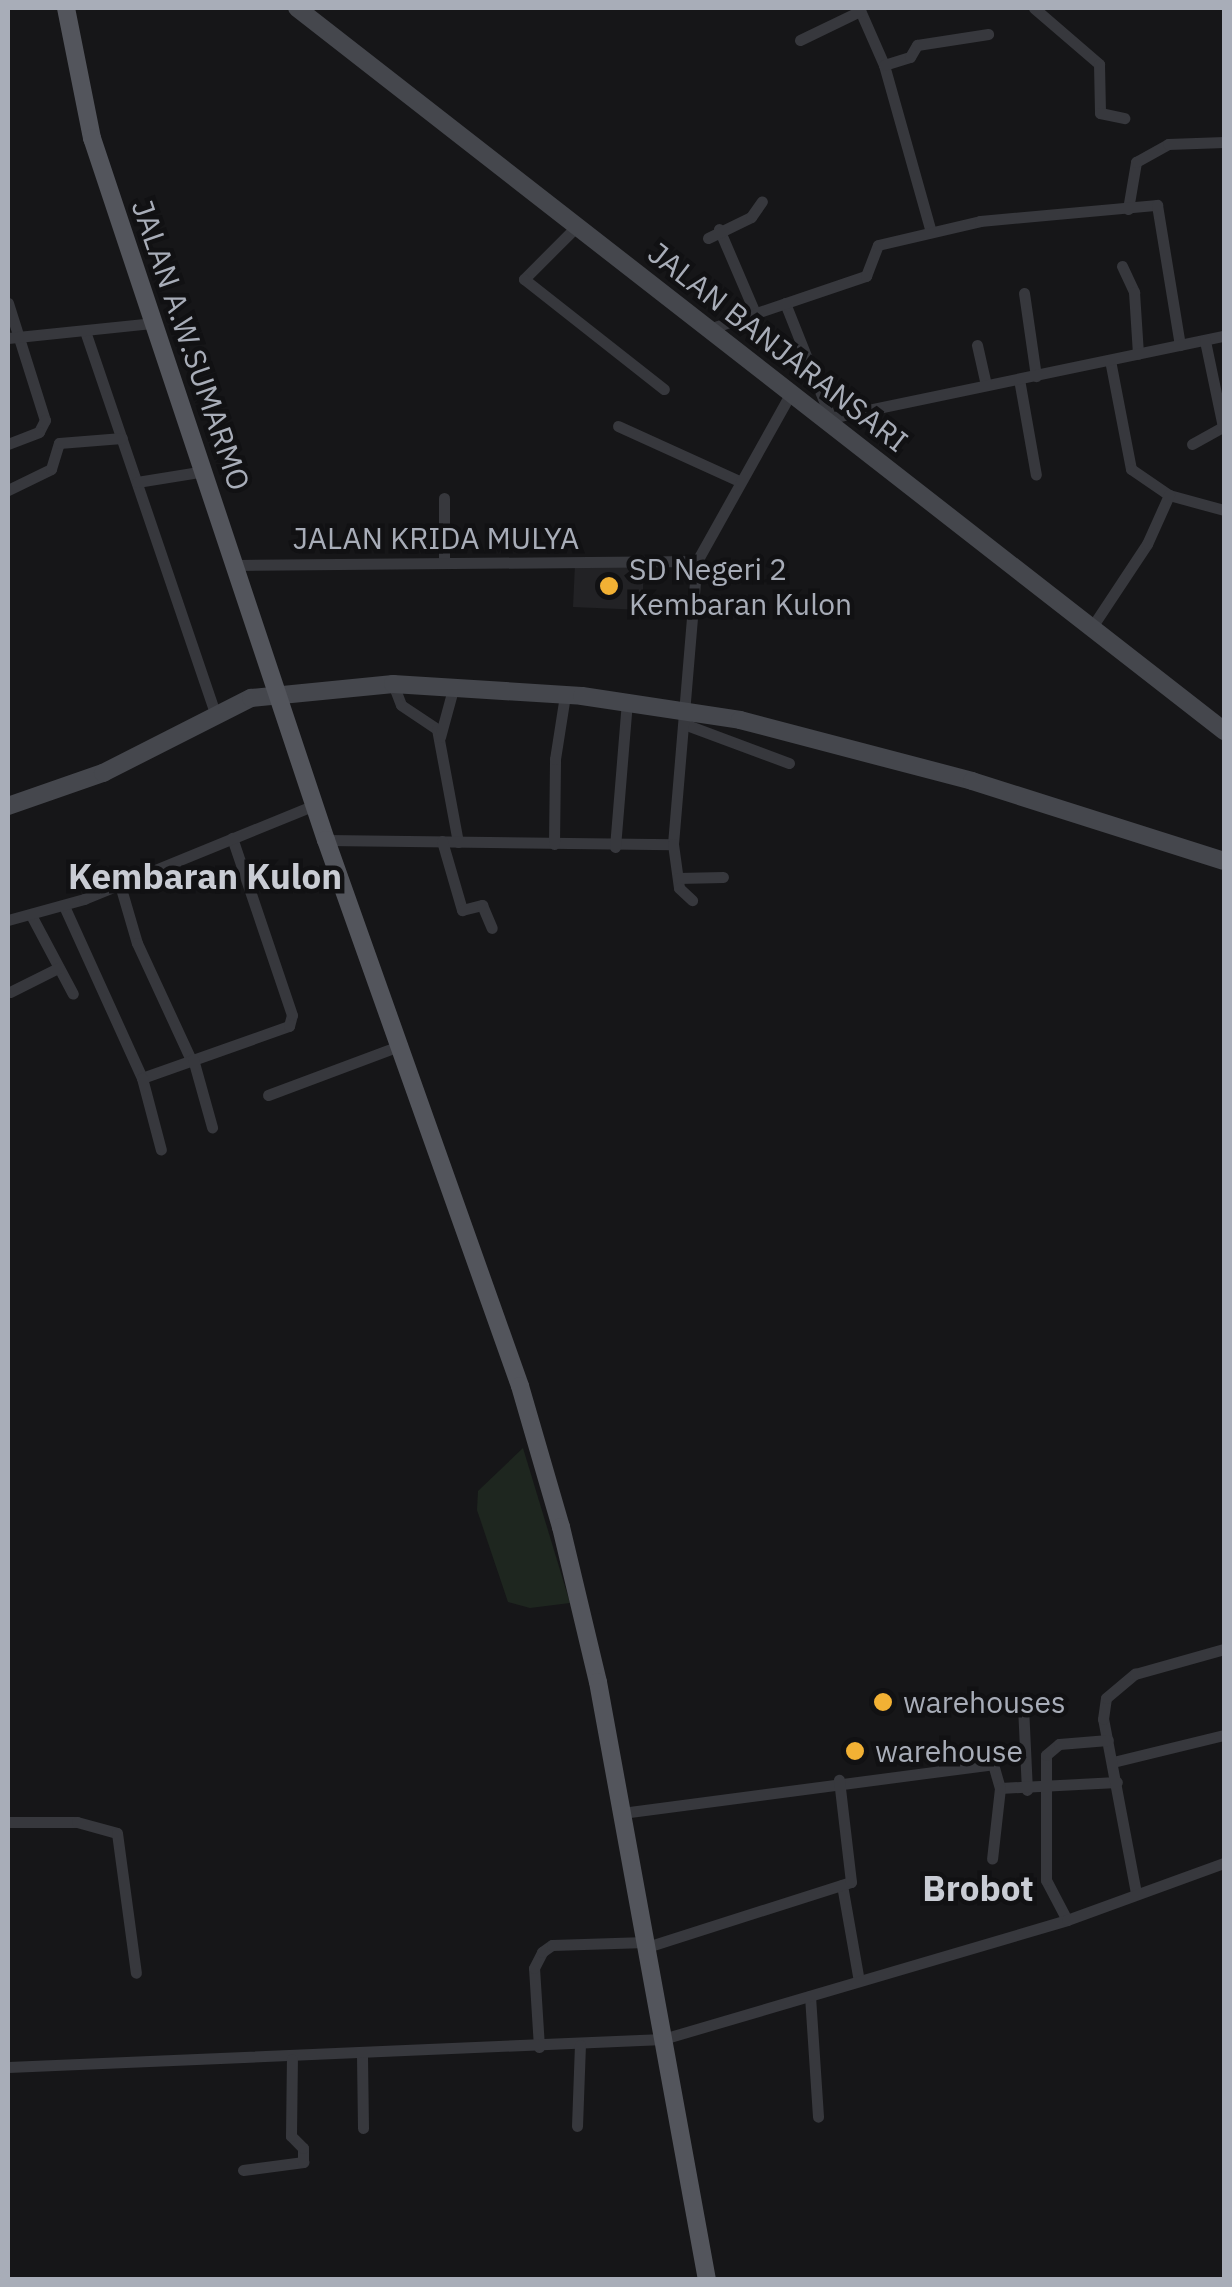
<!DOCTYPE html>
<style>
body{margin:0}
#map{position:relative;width:1232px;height:2287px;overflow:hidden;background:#161618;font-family:"IBM Plex Sans",sans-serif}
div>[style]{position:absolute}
.built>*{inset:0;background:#222225}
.green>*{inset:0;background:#1e261f}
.street>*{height:11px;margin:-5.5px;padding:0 5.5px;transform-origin:5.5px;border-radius:5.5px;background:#37383d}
.secondary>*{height:18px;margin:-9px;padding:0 9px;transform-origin:9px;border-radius:9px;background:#45474d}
.primary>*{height:18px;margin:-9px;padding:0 9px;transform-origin:9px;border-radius:9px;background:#53555c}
.dots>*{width:28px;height:28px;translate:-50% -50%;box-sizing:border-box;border:5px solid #111113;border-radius:50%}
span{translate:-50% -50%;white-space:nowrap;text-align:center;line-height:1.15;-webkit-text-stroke:9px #111113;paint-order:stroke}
.street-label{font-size:30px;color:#a8adb8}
.poi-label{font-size:30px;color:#a8adb8}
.left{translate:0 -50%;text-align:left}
.quarter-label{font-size:35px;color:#c9ccd4;font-weight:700}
.frame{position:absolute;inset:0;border:10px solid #a8adb8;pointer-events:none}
</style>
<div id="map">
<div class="built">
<i style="clip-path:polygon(575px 564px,643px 564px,643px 610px,573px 607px)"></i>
</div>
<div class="green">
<i style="clip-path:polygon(523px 1448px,570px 1603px,530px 1608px,508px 1602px,477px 1510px,478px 1491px)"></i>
</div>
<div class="street">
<i style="left:859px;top:8px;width:62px;rotate:66.3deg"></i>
<i style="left:884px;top:65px;width:173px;rotate:74.3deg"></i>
<i style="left:1034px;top:8px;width:86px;rotate:40.7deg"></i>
<i style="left:1099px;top:64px;width:49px;rotate:88.8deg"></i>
<i style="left:1100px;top:113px;width:25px;rotate:12deg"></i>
<i style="left:800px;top:40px;width:67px;rotate:-25.8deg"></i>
<i style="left:884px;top:65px;width:27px;rotate:-17deg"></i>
<i style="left:910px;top:57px;width:14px;rotate:-60deg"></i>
<i style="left:917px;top:45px;width:72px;rotate:-8.8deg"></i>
<i style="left:1128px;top:209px;width:48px;rotate:-80.3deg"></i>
<i style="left:1136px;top:162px;width:37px;rotate:-29deg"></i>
<i style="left:1168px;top:144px;width:56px;rotate:-2deg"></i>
<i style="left:577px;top:226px;width:75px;rotate:135deg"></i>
<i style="left:524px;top:279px;width:178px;rotate:38.2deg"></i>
<i style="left:719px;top:229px;width:91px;rotate:66.8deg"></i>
<i style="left:708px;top:238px;width:48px;rotate:-26deg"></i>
<i style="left:751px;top:217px;width:19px;rotate:-55deg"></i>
<i style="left:1122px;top:266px;width:29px;rotate:65deg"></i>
<i style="left:1134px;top:292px;width:62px;rotate:86.3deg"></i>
<i style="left:1024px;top:293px;width:84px;rotate:81.8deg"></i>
<i style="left:8px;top:303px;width:123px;rotate:72.5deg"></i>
<i style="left:45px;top:420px;width:13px;rotate:117deg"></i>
<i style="left:39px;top:432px;width:33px;rotate:159deg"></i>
<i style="left:785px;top:303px;width:122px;rotate:68.3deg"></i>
<i style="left:709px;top:329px;width:166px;rotate:-18.7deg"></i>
<i style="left:866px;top:276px;width:33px;rotate:-69deg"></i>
<i style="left:878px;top:245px;width:105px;rotate:-13.2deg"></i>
<i style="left:980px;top:221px;width:178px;rotate:-5.2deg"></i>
<i style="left:1157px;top:205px;width:142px;rotate:80.7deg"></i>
<i style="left:85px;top:331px;width:404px;rotate:71.2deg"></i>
<i style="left:8px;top:338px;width:147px;rotate:-5.9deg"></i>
<i style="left:977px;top:345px;width:41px;rotate:77.3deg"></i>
<i style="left:1110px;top:360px;width:111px;rotate:79.1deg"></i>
<i style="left:1131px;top:469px;width:46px;rotate:34.4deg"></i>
<i style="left:1169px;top:495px;width:57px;rotate:15.3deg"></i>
<i style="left:1019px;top:379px;width:97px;rotate:80deg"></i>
<i style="left:825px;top:419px;width:408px;rotate:-11.8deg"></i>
<i style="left:618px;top:426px;width:133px;rotate:24.4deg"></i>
<i style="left:1192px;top:444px;width:35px;rotate:-29deg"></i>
<i style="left:1223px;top:427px;width:88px;rotate:-101.8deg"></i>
<i style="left:137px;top:482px;width:69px;rotate:-9.2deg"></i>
<i style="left:8px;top:490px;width:48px;rotate:-26deg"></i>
<i style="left:51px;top:469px;width:27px;rotate:-73deg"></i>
<i style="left:59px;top:443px;width:63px;rotate:-4.5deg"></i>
<i style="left:444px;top:498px;width:64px;rotate:90deg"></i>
<i style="left:237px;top:565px;width:460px;rotate:-0.5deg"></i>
<i style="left:1092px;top:627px;width:100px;rotate:-56.5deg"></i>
<i style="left:1147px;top:544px;width:54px;rotate:-65.8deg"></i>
<i style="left:393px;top:684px;width:22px;rotate:69deg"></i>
<i style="left:401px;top:705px;width:43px;rotate:33.7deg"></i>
<i style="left:437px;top:729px;width:115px;rotate:79.5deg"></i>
<i style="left:684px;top:724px;width:112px;rotate:20.4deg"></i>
<i style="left:440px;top:737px;width:50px;rotate:-74.8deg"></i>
<i style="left:326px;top:840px;width:347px;rotate:0.7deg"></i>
<i style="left:673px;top:844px;width:284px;rotate:-85.2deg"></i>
<i style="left:697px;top:561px;width:193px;rotate:-60.8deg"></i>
<i style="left:442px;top:841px;width:72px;rotate:73.8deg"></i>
<i style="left:462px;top:910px;width:21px;rotate:-14deg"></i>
<i style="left:482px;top:905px;width:25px;rotate:67deg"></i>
<i style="left:554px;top:844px;width:85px;rotate:-89.3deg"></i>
<i style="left:555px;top:759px;width:65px;rotate:-81.1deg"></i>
<i style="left:673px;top:844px;width:44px;rotate:82.2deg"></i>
<i style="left:679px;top:888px;width:18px;rotate:43deg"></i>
<i style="left:615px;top:847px;width:146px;rotate:-85.3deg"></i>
<i style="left:678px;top:878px;width:45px;rotate:-1.3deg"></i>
<i style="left:120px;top:885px;width:60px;rotate:73.7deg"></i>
<i style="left:137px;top:943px;width:129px;rotate:65.2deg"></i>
<i style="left:64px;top:906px;width:189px;rotate:65.6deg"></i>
<i style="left:142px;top:1078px;width:156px;rotate:-19.5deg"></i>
<i style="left:289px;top:1026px;width:11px;rotate:-75deg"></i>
<i style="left:292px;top:1015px;width:187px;rotate:-108.7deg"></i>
<i style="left:31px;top:915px;width:89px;rotate:62deg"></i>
<i style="left:8px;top:920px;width:79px;rotate:-15.4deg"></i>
<i style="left:84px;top:899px;width:248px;rotate:-22.2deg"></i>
<i style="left:10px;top:992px;width:54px;rotate:-26.6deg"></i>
<i style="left:193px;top:1059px;width:71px;rotate:74.4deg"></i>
<i style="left:142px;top:1078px;width:74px;rotate:75.2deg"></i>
<i style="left:268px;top:1095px;width:143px;rotate:-20.5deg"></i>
<i style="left:1023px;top:1706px;width:84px;rotate:87.3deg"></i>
<i style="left:1113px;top:1762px;width:114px;rotate:-13.7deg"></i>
<i style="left:1000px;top:1788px;width:117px;rotate:-2.9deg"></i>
<i style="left:622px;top:1813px;width:374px;rotate:-7.5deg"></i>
<i style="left:993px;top:1764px;width:25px;rotate:74deg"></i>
<i style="left:1000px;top:1788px;width:71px;rotate:96.4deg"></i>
<i style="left:8px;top:1822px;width:69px"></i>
<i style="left:77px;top:1822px;width:41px;rotate:15.4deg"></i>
<i style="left:117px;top:1833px;width:141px;rotate:82.3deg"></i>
<i style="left:842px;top:1885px;width:97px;rotate:80deg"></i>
<i style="left:1136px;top:1893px;width:177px;rotate:-100.7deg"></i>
<i style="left:1103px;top:1719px;width:21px;rotate:-82deg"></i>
<i style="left:1106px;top:1698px;width:38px;rotate:-40deg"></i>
<i style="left:1135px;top:1674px;width:92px;rotate:-15.7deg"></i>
<i style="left:1067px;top:1920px;width:45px;rotate:-117.7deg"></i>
<i style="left:1046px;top:1880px;width:125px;rotate:-90deg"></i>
<i style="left:1046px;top:1755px;width:17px;rotate:-40deg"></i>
<i style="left:1059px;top:1744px;width:49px;rotate:-4.7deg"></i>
<i style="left:647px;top:1947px;width:214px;rotate:-17.7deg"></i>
<i style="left:851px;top:1882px;width:103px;rotate:-96.7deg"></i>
<i style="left:810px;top:1996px;width:121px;rotate:86.2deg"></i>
<i style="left:539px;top:2047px;width:79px;rotate:-93.6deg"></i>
<i style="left:534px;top:1968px;width:18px;rotate:-63deg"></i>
<i style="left:542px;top:1952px;width:12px;rotate:-35deg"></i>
<i style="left:552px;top:1945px;width:94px;rotate:-1.8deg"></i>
<i style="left:362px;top:2056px;width:72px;rotate:89.2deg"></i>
<i style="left:8px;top:2067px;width:656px;rotate:-2.45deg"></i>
<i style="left:663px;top:2039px;width:421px;rotate:-16.4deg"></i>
<i style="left:1067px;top:1920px;width:167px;rotate:-20deg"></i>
<i style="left:577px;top:2126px;width:81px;rotate:-87.9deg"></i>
<i style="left:243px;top:2170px;width:61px;rotate:-7.6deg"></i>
<i style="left:303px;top:2162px;width:14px;rotate:-90deg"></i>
<i style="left:303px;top:2148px;width:17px;rotate:-135deg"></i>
<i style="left:291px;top:2136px;width:77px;rotate:-89.3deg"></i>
</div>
<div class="secondary">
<i style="left:297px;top:8px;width:1176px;rotate:37.95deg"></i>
<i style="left:8px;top:806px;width:101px;rotate:-19.2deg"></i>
<i style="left:103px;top:773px;width:166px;rotate:-26.9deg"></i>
<i style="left:251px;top:698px;width:143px;rotate:-5.6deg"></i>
<i style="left:393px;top:684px;width:189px;rotate:3.6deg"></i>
<i style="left:582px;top:696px;width:160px;rotate:8.6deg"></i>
<i style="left:740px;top:720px;width:240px;rotate:14.7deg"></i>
<i style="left:972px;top:781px;width:264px;rotate:17.6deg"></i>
</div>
<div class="primary">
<i style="left:66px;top:8px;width:133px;rotate:78.7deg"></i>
<i style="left:92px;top:138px;width:740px;rotate:71.57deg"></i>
<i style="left:326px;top:840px;width:579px;rotate:70.44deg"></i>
<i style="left:520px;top:1386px;width:147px;rotate:73.8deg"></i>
<i style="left:561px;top:1527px;width:159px;rotate:76.6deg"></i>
<i style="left:598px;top:1682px;width:608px;rotate:79.67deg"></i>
</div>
<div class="dots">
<i style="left:609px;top:586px;background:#f2b134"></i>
<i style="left:883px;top:1702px;background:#f2b134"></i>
<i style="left:855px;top:1751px;background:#f2b134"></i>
</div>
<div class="street-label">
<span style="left:191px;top:345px;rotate:71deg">JALAN A.W.SUMARMO</span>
<span style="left:778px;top:347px;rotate:38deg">JALAN BANJARANSARI</span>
<span style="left:436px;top:538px">JALAN KRIDA MULYA</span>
</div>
<div class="poi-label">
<span class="left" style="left:629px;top:586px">SD Negeri 2<br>Kembaran Kulon</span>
<span class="left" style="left:903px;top:1702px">warehouses</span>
<span class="left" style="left:875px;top:1751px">warehouse</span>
</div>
<div class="quarter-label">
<span style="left:205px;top:876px">Kembaran Kulon</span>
<span style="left:978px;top:1888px">Brobot</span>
</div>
<div class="frame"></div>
</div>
